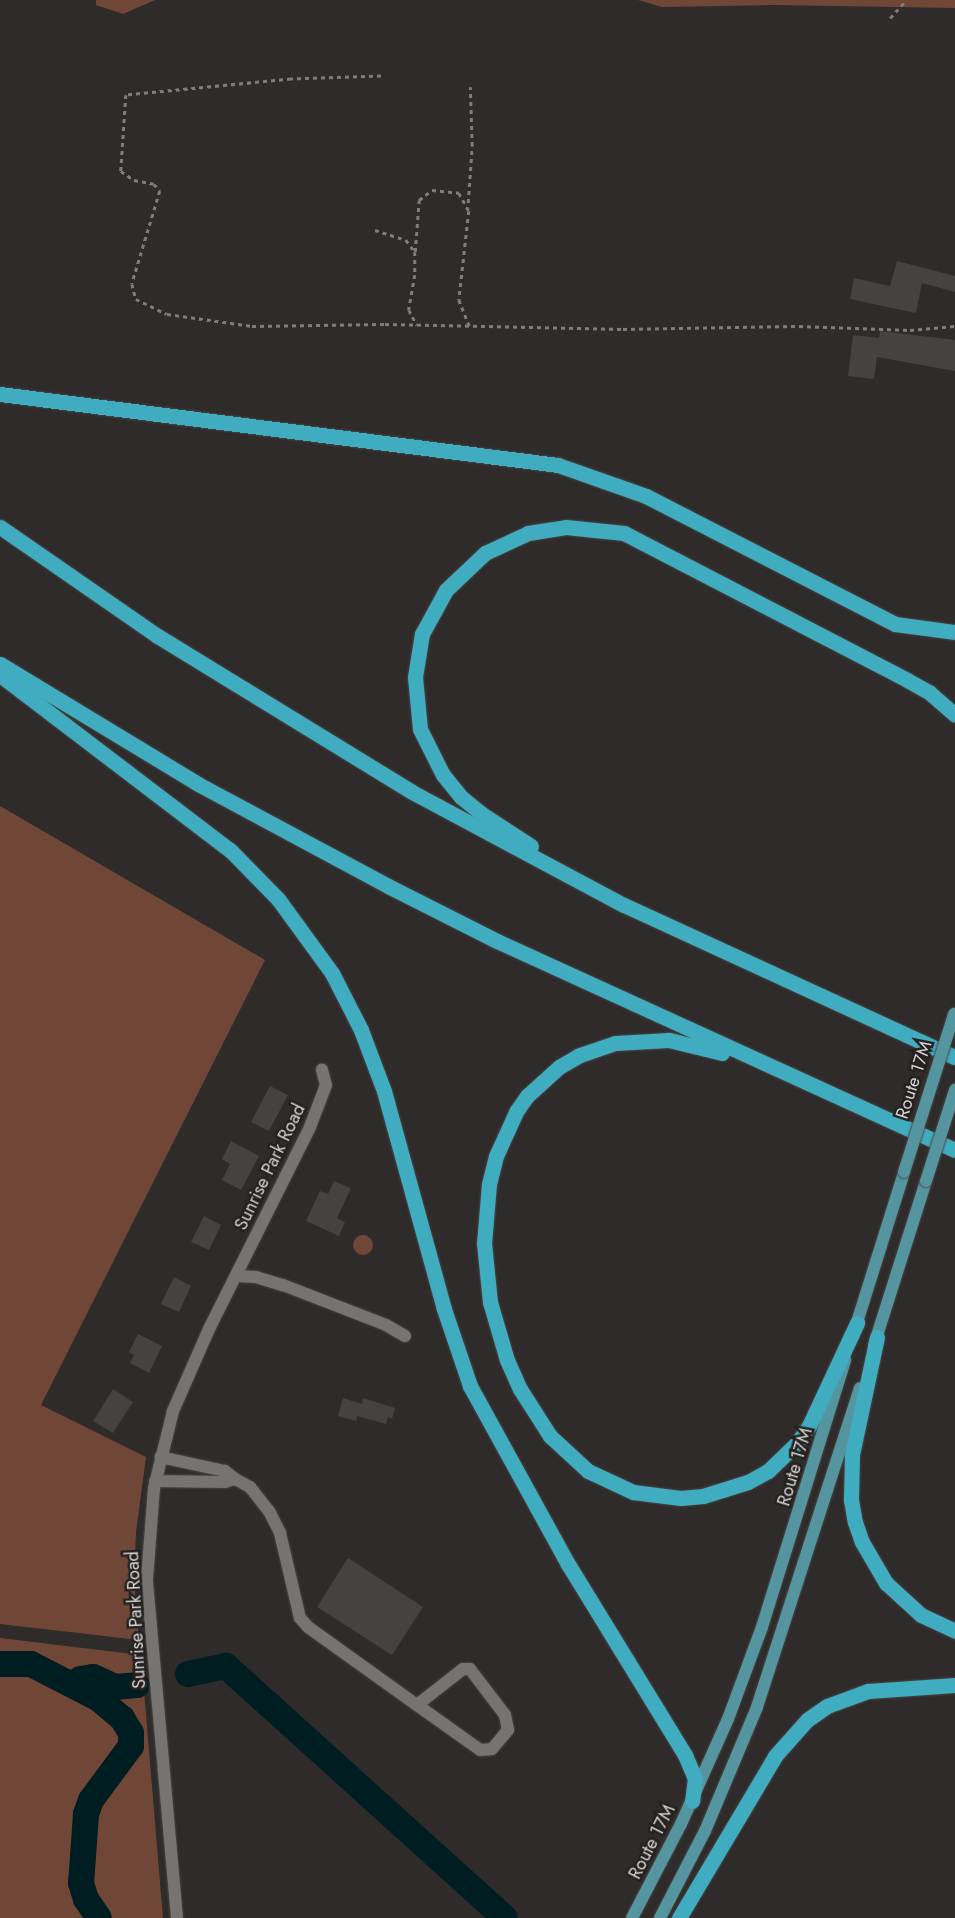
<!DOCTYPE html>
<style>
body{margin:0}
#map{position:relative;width:955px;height:1918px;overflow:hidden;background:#2e2b2a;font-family:Jost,sans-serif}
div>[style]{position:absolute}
.green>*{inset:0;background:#704737}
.round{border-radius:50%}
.river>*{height:26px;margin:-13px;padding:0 13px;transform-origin:13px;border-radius:13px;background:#001d22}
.building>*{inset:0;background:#464241}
.path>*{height:2.5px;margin-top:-1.25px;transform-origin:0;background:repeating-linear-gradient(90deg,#7f7c7b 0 4px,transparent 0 8px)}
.roads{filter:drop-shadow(0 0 1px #484644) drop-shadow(0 0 1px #484644)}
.minor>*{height:12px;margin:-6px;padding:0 6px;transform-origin:6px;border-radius:6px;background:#777371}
.major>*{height:12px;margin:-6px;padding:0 6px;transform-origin:6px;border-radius:6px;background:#5595a0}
.highway>*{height:15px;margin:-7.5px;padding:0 7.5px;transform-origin:7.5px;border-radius:7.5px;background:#3facbf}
.bridges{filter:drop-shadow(0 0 1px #484644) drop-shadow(0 0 1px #484644)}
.major-bridge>*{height:12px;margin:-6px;padding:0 6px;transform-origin:6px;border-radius:6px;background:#5595a0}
span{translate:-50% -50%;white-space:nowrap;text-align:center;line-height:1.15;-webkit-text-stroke:5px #252120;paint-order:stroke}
.street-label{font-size:18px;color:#d5d3d2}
</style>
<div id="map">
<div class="green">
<i style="clip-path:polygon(96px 0,155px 0,123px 14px,96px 5px)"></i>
<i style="clip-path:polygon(638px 0,955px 0,955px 8px,774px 5px,662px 7px)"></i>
<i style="clip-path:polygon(0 806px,265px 960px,41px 1405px,146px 1457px,136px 1532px,134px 1580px,139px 1640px,0 1624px)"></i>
<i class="round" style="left:353px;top:1235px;width:20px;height:20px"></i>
<i style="clip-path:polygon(0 1638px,141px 1655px,163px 1918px,0 1918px)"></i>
</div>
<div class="river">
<i style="left:0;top:1664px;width:31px"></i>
<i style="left:31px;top:1664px;width:76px;rotate:27.2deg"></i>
<i style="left:99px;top:1699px;width:30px;rotate:40deg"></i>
<i style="left:122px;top:1718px;width:17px;rotate:59deg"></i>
<i style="left:131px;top:1733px;width:13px;rotate:90deg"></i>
<i style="left:131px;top:1746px;width:67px;rotate:126.5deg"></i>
<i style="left:91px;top:1800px;width:15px;rotate:110deg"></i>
<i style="left:86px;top:1814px;width:69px;rotate:94.1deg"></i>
<i style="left:81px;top:1883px;width:17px;rotate:73deg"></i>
<i style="left:86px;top:1899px;width:23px;rotate:56deg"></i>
<i style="left:188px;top:1674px;width:39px;rotate:-12deg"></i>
<i style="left:226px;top:1666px;width:376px;rotate:42.1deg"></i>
<i style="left:80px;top:1679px;width:13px;rotate:-9deg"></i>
<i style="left:93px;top:1677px;width:24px;rotate:24deg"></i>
<i style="left:115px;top:1687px;width:22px;rotate:-5deg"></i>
</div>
<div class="building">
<i style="clip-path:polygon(897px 261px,955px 276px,955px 292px,922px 283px,916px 313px,850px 299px,854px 278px,890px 286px)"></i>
<i style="clip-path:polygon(880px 331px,955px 340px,955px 371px,877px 357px,874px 379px,848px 376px,853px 335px,879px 338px)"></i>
<i style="clip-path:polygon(270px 1086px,288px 1095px,269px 1131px,251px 1122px)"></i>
<i style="clip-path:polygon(231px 1141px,259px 1156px,241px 1190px,222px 1180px,230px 1164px,222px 1159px)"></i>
<i style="clip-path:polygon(334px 1181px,351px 1188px,337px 1218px,345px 1222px,339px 1236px,306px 1221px,320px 1191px,328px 1194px)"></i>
<i style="clip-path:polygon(204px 1216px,221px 1225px,209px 1250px,191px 1242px)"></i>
<i style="clip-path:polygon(174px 1277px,191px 1286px,179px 1312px,161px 1304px)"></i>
<i style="clip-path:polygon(138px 1334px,162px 1346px,149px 1373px,130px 1363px,134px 1355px,129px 1352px)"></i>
<i style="clip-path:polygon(113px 1389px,133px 1402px,113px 1433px,93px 1421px)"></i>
<i style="clip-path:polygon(343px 1398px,362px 1404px,363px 1398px,395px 1408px,392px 1419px,388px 1417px,386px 1424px,357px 1416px,356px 1421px,338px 1416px)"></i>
<i style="clip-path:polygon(348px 1558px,423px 1607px,392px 1655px,317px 1607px)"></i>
</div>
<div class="path">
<i style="left:890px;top:18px;width:24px;rotate:-48deg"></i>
<i style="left:381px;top:76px;width:90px;rotate:178.1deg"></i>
<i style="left:291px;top:79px;width:166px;rotate:174.5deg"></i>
<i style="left:126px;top:95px;width:76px;rotate:93.8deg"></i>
<i style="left:121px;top:171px;width:16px;rotate:35deg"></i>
<i style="left:134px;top:180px;width:20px;rotate:11deg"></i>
<i style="left:154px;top:184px;width:9px;rotate:49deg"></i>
<i style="left:160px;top:191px;width:97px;rotate:106.8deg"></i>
<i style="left:132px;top:284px;width:16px;rotate:75deg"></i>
<i style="left:136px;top:299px;width:34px;rotate:26deg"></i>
<i style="left:167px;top:314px;width:86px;rotate:8deg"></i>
<i style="left:252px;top:326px;width:133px;rotate:-0.9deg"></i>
<i style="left:385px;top:324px;width:238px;rotate:1.2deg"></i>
<i style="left:623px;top:329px;width:176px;rotate:-1deg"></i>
<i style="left:799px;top:326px;width:111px;rotate:2.1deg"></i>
<i style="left:910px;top:330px;width:45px;rotate:-5.1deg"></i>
<i style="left:468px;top:203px;width:57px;rotate:-86deg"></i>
<i style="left:472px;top:146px;width:59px;rotate:-91.9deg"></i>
<i style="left:375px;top:230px;width:33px;rotate:18deg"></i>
<i style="left:406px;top:240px;width:15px;rotate:53deg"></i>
<i style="left:415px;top:252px;width:23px;rotate:90deg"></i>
<i style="left:415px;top:275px;width:36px;rotate:100deg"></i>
<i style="left:409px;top:310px;width:17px;rotate:62deg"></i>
<i style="left:415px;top:252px;width:52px;rotate:-85.6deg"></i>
<i style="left:419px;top:200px;width:16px;rotate:-38deg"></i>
<i style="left:432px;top:190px;width:27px;rotate:6deg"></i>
<i style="left:459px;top:193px;width:21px;rotate:61deg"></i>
<i style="left:469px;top:211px;width:90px;rotate:96.4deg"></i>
<i style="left:459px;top:300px;width:29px;rotate:68deg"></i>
</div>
<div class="roads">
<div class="minor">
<i style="left:236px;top:1276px;width:20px;rotate:3deg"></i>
<i style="left:256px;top:1277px;width:28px;rotate:17deg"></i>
<i style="left:283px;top:1285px;width:110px;rotate:21.2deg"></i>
<i style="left:386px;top:1325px;width:22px;rotate:30deg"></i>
<i style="left:235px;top:1479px;width:17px;rotate:28deg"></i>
<i style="left:250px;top:1487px;width:31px;rotate:52deg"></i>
<i style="left:269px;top:1511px;width:25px;rotate:63deg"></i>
<i style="left:280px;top:1533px;width:87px;rotate:76.8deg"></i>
<i style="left:300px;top:1618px;width:12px;rotate:48deg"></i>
<i style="left:308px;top:1627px;width:134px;rotate:35.6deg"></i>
<i style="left:417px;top:1705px;width:77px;rotate:35.5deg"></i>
<i style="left:480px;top:1750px;width:12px;rotate:-5deg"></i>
<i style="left:492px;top:1749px;width:25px;rotate:-50deg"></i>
<i style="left:508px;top:1730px;width:15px;rotate:-101deg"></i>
<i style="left:505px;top:1715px;width:58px;rotate:-127.3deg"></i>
<i style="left:470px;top:1669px;width:7px;rotate:180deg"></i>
<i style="left:463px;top:1669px;width:58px;rotate:142deg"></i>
<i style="left:155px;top:1481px;width:70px;rotate:0.8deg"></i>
<i style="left:225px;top:1482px;width:10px;rotate:-17deg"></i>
<i style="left:235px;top:1479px;width:13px;rotate:-141deg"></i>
<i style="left:225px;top:1471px;width:66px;rotate:-167.8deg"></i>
<i style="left:177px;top:1918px;width:340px;rotate:-95.1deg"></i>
<i style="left:147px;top:1579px;width:91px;rotate:-85.6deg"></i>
<i style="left:154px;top:1488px;width:79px;rotate:-76.1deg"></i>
<i style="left:173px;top:1411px;width:90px;rotate:-66.3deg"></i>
<i style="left:209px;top:1329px;width:226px;rotate:-63.4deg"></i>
<i style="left:310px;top:1127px;width:45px;rotate:-69.1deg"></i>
<i style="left:326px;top:1085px;width:16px;rotate:-105deg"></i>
</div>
<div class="major">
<i style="left:854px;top:1332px;width:168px;rotate:-72.6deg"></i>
<i style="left:874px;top:1345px;width:172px;rotate:-72.4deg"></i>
<i style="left:632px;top:1918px;width:106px;rotate:-62.5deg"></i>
<i style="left:681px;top:1824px;width:115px;rotate:-65.9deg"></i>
<i style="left:728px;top:1719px;width:98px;rotate:-69.7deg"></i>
<i style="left:762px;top:1627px;width:280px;rotate:-72.7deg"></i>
<i style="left:660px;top:1918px;width:98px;rotate:-62.7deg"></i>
<i style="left:705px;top:1831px;width:134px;rotate:-67.2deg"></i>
<i style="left:757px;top:1707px;width:335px;rotate:-72.1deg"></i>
</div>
<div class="highway">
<i style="left:0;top:394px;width:562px;rotate:7.25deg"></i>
<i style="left:558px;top:465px;width:93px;rotate:19.4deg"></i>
<i style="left:646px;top:496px;width:280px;rotate:27.2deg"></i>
<i style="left:895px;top:624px;width:61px;rotate:7.6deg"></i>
<i style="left:0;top:527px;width:190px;rotate:34.7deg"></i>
<i style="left:156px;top:635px;width:300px;rotate:31.5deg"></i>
<i style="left:412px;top:792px;width:240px;rotate:28.1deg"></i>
<i style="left:624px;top:905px;width:364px;rotate:24.7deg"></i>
<i style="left:0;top:664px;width:232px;rotate:31.2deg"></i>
<i style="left:198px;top:784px;width:216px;rotate:28.2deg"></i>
<i style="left:388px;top:886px;width:122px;rotate:26.8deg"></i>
<i style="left:497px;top:941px;width:503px;rotate:24.53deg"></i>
<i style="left:0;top:675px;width:289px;rotate:37.3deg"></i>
<i style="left:230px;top:850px;width:69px;rotate:45.6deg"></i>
<i style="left:278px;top:899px;width:92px;rotate:53.9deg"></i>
<i style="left:332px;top:973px;width:64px;rotate:63deg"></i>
<i style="left:361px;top:1030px;width:65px;rotate:69.3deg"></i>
<i style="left:384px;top:1091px;width:226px;rotate:74.6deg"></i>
<i style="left:444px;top:1309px;width:81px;rotate:71.3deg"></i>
<i style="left:470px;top:1386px;width:203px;rotate:61.2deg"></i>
<i style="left:568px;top:1564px;width:224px;rotate:58.5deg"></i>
<i style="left:685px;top:1755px;width:25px;rotate:67deg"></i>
<i style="left:695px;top:1778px;width:23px;rotate:97deg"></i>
<i style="left:531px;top:846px;width:59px;rotate:-146.9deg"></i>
<i style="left:482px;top:814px;width:27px;rotate:-141deg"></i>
<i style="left:461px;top:797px;width:28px;rotate:-129deg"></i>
<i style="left:443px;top:775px;width:51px;rotate:-116.6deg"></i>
<i style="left:420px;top:729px;width:52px;rotate:-95.5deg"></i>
<i style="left:415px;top:677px;width:44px;rotate:-80.8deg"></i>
<i style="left:422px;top:634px;width:50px;rotate:-61.4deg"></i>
<i style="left:446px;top:590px;width:54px;rotate:-43.5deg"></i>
<i style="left:485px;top:553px;width:47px;rotate:-24.9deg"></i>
<i style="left:528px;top:533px;width:38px;rotate:-9deg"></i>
<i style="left:566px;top:527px;width:58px;rotate:5.9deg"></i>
<i style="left:624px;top:533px;width:319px;rotate:27.4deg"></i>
<i style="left:907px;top:680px;width:26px;rotate:29deg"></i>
<i style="left:930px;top:693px;width:33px;rotate:41deg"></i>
<i style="left:722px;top:1053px;width:55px;rotate:-166.2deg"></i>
<i style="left:669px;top:1040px;width:54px;rotate:176.8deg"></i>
<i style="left:615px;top:1043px;width:39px;rotate:161deg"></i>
<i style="left:578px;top:1056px;width:22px;rotate:150deg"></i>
<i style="left:559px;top:1067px;width:43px;rotate:137.8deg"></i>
<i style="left:527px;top:1096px;width:19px;rotate:125deg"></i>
<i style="left:516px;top:1112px;width:48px;rotate:114.4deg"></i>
<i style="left:496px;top:1156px;width:29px;rotate:104deg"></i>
<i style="left:489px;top:1184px;width:59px;rotate:94.8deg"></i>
<i style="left:484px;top:1243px;width:59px;rotate:84.2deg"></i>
<i style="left:490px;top:1302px;width:60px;rotate:73.7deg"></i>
<i style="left:507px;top:1360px;width:32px;rotate:66deg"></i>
<i style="left:520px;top:1389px;width:56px;rotate:57.4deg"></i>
<i style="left:550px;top:1436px;width:52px;rotate:42.6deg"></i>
<i style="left:588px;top:1471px;width:50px;rotate:25deg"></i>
<i style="left:633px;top:1492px;width:48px;rotate:7.1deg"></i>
<i style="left:681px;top:1498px;width:22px;rotate:-5deg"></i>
<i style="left:703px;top:1496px;width:47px;rotate:-17.3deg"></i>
<i style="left:748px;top:1482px;width:23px;rotate:-29deg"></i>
<i style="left:768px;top:1471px;width:40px;rotate:-44deg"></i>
<i style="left:797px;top:1443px;width:21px;rotate:-55deg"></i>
<i style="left:809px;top:1426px;width:114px;rotate:-65deg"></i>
<i style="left:877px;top:1337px;width:121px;rotate:102deg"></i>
<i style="left:852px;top:1455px;width:45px;rotate:91.3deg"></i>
<i style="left:851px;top:1500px;width:22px;rotate:80deg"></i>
<i style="left:855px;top:1522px;width:21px;rotate:71deg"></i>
<i style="left:862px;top:1542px;width:48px;rotate:59.7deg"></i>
<i style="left:886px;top:1583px;width:47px;rotate:42.4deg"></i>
<i style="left:921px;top:1615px;width:38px;rotate:25deg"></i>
<i style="left:679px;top:1918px;width:188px;rotate:-59.3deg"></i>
<i style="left:775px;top:1756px;width:48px;rotate:-48.4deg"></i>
<i style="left:807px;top:1720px;width:24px;rotate:-35deg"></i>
<i style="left:827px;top:1706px;width:44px;rotate:-20.1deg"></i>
<i style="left:868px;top:1691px;width:87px;rotate:-3.9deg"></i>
</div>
</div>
<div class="bridges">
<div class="major-bridge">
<i style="left:904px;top:1172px;width:166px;rotate:-72.4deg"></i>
<i style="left:926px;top:1181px;width:96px;rotate:-72.3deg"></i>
</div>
</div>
<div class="street-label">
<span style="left:914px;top:1080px;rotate:-72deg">Route 17M</span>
<span style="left:270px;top:1167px;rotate:-64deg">Sunrise Park Road</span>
<span style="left:795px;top:1467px;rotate:-73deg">Route 17M</span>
<span style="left:136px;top:1620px;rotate:-93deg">Sunrise Park Road</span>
<span style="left:652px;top:1842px;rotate:-63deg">Route 17M</span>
</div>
</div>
